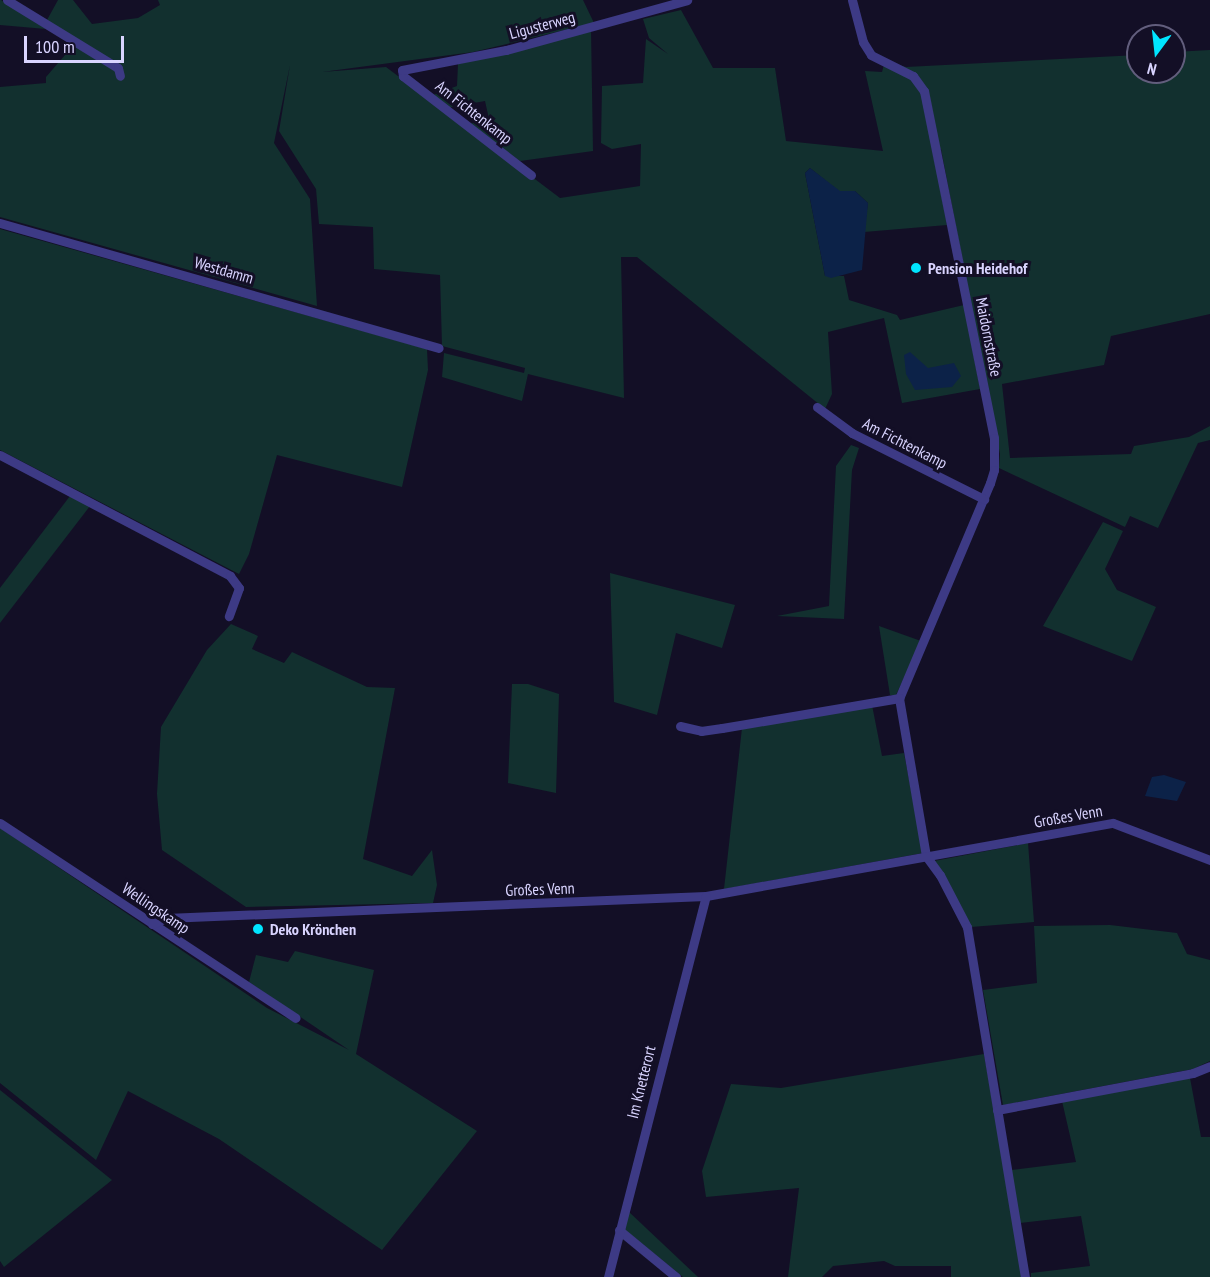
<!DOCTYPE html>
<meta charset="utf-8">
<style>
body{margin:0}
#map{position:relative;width:1210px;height:1277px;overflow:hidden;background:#130f26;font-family:"PT Sans Narrow",sans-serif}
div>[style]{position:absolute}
.green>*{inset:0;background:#12302f}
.water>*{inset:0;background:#0c2248}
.minor>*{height:9px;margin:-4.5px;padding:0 4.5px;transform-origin:4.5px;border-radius:4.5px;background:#3d3a85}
.dots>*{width:16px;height:16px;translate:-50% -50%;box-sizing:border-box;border:3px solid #130f26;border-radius:50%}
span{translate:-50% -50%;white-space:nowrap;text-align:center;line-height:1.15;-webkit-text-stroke:6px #130f26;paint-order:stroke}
.street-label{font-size:16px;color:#d9d4ff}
.poi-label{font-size:16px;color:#d9d4ff;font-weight:700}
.left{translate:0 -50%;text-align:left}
.north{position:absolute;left:1126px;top:24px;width:60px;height:60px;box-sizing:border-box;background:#130f26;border:2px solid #625e7d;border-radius:50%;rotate:195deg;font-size:16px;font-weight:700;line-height:24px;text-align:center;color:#d9d4ff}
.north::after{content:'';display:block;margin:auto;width:21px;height:27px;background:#00e5ff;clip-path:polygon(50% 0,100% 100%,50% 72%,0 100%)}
.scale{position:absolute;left:24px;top:36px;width:100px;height:27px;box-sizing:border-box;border:3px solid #d9d4ff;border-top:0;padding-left:8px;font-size:18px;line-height:21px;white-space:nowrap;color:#d9d4ff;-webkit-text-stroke:4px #130f26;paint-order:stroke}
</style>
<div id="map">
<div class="green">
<i style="clip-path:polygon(0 0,1px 0,46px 29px,0 25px)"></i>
<i style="clip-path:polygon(58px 0,73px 0,92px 24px,138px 18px,160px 5px,158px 0,583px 0,594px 23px,473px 52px,322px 72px,386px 67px,560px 198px,640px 186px,641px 144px,612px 149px,601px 143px,602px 86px,643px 83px,646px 39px,668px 54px,649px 38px,643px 19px,681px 10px,713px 68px,775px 68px,786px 141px,883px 151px,865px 71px,882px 72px,885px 61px,906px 67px,1138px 55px,1138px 72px,1174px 72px,1174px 52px,1210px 50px,1210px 314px,1111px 336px,1104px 365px,1002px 384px,1010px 458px,1131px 454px,1134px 446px,1189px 437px,1210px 426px,1210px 440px,1198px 443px,1158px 528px,1130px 516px,1125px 527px,999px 468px,1000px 454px,941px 149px,933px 149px,947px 225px,864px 232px,868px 203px,855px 191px,840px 192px,810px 168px,805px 173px,825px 276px,844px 276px,849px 300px,897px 315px,900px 320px,964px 305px,980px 389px,902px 403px,884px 318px,828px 332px,832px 394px,825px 409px,637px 257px,621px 257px,624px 398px,528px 374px,522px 401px,442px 377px,444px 353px,524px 373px,525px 368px,442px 346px,440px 275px,374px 269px,373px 227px,319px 224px,316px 189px,279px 131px,290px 65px,274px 143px,310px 199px,317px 306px,0 217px,0 87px,46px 83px,46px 77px,78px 40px,47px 20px)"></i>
<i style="clip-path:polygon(591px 29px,593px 151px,520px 161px,469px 124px,489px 119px,485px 101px,446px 108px,433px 95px,457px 86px,458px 64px)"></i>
<i style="clip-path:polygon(0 229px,427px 349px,428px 370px,402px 487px,277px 455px,249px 554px,239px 574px,0 450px)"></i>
<i style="clip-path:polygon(851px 445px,859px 448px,852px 470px,844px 619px,777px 616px,829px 606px,836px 466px)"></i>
<i style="clip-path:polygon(70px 496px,90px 506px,0 623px,0 588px)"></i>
<i style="clip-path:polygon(1103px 522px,1123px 531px,1105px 569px,1117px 590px,1156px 607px,1132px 661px,1043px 626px)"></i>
<i style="clip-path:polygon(610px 573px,735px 605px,722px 648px,676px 633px,657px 715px,614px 702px)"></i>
<i style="clip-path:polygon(231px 624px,258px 636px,252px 649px,284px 663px,292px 652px,367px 687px,395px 688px,363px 859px,412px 876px,432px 850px,437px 885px,433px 903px,246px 907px,162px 850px,157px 794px,161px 727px,207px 650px)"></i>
<i style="clip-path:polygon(879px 626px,921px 641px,896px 695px,890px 695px)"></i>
<i style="clip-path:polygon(512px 684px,528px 684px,559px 694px,556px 793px,508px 783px)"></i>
<i style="clip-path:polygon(872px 705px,882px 756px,904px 753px,923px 853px,724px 889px,742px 728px)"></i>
<i style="clip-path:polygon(0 828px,267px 1008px,349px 1050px,249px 982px,256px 955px,288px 962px,295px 951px,374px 970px,356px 1054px,477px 1131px,382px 1250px,219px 1139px,128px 1091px,96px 1160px,0 1083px)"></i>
<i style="clip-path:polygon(1028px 843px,1034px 922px,971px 927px,934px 861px)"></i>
<i style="clip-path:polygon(1110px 925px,1177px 933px,1187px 954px,1210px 960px,1210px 1061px,1193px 1069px,1003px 1105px,983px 990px,1037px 983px,1034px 926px)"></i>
<i style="clip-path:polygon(984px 1054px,1023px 1277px,951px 1277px,951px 1266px,895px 1266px,884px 1261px,833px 1266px,822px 1277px,788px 1277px,799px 1188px,706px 1197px,702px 1171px,731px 1084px,781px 1088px)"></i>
<i style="clip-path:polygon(1190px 1078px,1201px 1137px,1210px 1137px,1210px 1277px,1031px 1277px,1031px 1273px,1090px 1266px,1081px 1216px,1020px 1223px,1011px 1170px,1076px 1162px,1062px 1101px)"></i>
<i style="clip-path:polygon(0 1090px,112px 1180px,4px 1267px,0 1261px)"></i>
<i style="clip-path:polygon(628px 1211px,698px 1277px,683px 1277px,624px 1229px)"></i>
</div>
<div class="water">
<i style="clip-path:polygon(810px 168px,840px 191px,855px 191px,868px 203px,862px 270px,831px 278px,825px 276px,805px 173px)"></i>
<i style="clip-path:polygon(910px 352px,928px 368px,954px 363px,961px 376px,952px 387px,915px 390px,906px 374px,904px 355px)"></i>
<i style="clip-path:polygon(1164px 775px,1186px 782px,1177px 801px,1145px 796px,1152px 777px)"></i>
</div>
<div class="minor">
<i style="left:7px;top:0;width:130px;rotate:31.5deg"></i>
<i style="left:118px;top:68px;width:8px;rotate:76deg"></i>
<i style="left:852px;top:0;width:43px;rotate:75.3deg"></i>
<i style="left:863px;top:42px;width:15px;rotate:58deg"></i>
<i style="left:871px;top:55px;width:47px;rotate:26.6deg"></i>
<i style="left:913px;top:76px;width:19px;rotate:54deg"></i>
<i style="left:924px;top:91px;width:354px;rotate:78.6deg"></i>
<i style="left:994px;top:438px;width:32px;rotate:90deg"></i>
<i style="left:994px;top:470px;width:14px;rotate:107deg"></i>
<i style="left:990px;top:483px;width:233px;rotate:112.9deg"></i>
<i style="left:899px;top:698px;width:160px;rotate:80.3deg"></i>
<i style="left:926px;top:856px;width:24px;rotate:54deg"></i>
<i style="left:940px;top:875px;width:59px;rotate:62.6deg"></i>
<i style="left:967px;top:927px;width:355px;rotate:80.6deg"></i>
<i style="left:531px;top:175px;width:162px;rotate:-142.3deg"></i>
<i style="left:403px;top:76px;width:6px;rotate:-99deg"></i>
<i style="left:402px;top:70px;width:106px;rotate:-10.9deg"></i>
<i style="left:506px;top:50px;width:188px;rotate:-15.4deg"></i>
<i style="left:0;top:223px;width:456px;rotate:15.9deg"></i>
<i style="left:817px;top:407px;width:44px;rotate:36.6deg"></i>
<i style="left:852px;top:433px;width:148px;rotate:26.6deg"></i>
<i style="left:0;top:455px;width:260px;rotate:27.7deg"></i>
<i style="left:230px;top:576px;width:15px;rotate:53deg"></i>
<i style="left:239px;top:588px;width:30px;rotate:110deg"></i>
<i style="left:680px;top:726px;width:22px;rotate:13deg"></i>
<i style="left:701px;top:731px;width:21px;rotate:-8deg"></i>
<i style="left:722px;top:728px;width:180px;rotate:-9.6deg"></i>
<i style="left:0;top:823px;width:354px;rotate:33.4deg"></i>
<i style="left:152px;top:924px;width:15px;rotate:-23deg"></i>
<i style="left:166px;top:918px;width:540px;rotate:-2.33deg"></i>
<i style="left:706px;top:896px;width:413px;rotate:-10.2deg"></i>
<i style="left:1113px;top:823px;width:104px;rotate:20.9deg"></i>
<i style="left:997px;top:1110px;width:199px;rotate:-10.7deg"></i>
<i style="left:1193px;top:1073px;width:18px;rotate:-22deg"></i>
<i style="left:619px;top:1230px;width:74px;rotate:39.5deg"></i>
<i style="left:608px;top:1277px;width:393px;rotate:-75.6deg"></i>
</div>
<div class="dots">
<i style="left:916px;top:268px;background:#00e5ff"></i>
<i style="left:258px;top:929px;background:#00e5ff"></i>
</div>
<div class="street-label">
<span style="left:542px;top:25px;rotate:-15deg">Ligusterweg</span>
<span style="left:474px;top:112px;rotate:38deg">Am Fichtenkamp</span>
<span style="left:224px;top:270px;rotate:16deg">Westdamm</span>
<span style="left:989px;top:337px;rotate:79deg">Maidornstraße</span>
<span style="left:905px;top:443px;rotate:27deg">Am Fichtenkamp</span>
<span style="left:1068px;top:816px;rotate:-10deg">Großes Venn</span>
<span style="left:540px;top:889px;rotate:-2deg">Großes Venn</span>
<span style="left:156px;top:908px;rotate:34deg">Wellingskamp</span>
<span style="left:641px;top:1082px;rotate:-76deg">Im Knetterort</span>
</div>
<div class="poi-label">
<span class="left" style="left:928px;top:268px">Pension Heidehof</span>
<span class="left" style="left:270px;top:929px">Deko Krönchen</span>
</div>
<div class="north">N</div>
<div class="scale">100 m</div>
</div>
